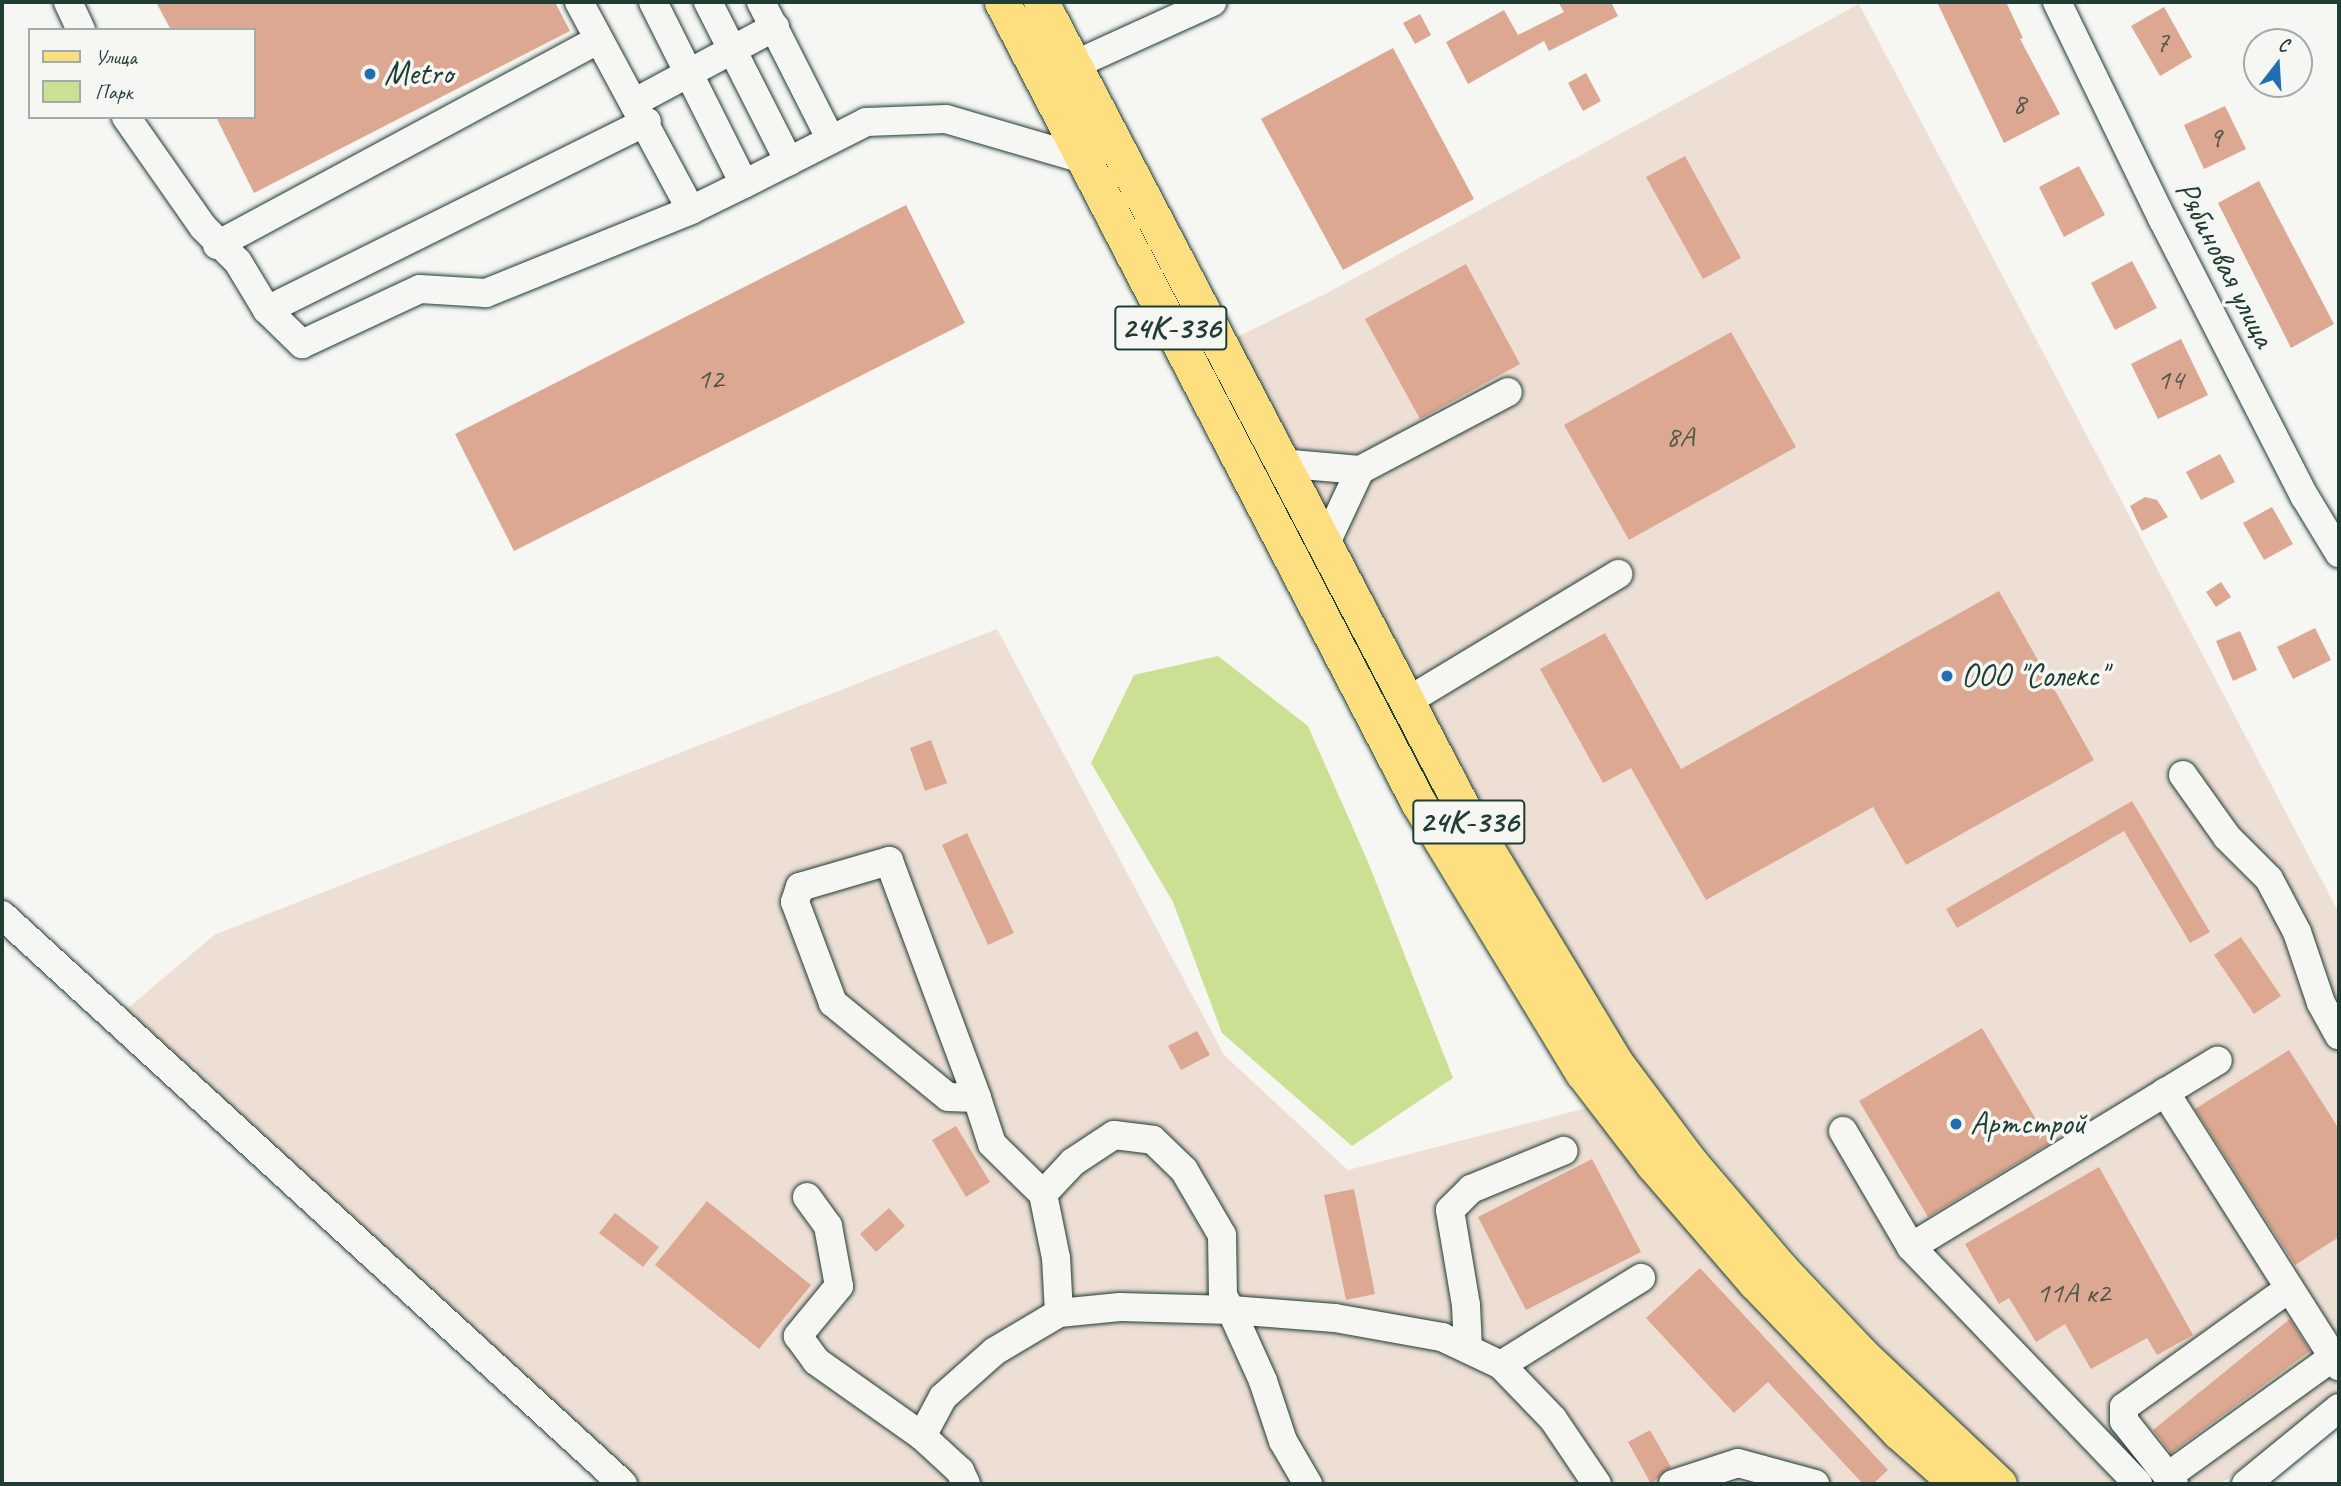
<!DOCTYPE html>
<meta charset="utf-8">
<style>
body{margin:0}
#map{position:relative;width:2341px;height:1486px;overflow:hidden;background:#f6f6f2;font-family:Caveat,sans-serif}
div>[style]{position:absolute}
.built>*{inset:0;background:#eedfd5}
.green>*{inset:0;background:#cce094}
.building>*{inset:0;background:#dda891}
.roads{filter:drop-shadow(0 0 2px #1f3d34) drop-shadow(0 0 2px #1f3d34)}
.minor>*{height:28px;margin:-14px;padding:0 14px;transform-origin:14px;border-radius:14px;background:#f6f6f2}
.major>*{height:35px;margin:-17.5px;padding:0 17.5px;transform-origin:17.5px;border-radius:17.5px;background:#fedf80}
.dots>*{width:19px;height:19px;translate:-50% -50%;box-sizing:border-box;border:4px solid #f6f6f2;border-radius:50%}
span{translate:-50% -50%;white-space:nowrap;text-align:center;line-height:1.15;-webkit-text-stroke:7px #f6f6f2;paint-order:stroke}
.number-label{font-size:30px;color:#4e584b}
.number-label span{-webkit-text-stroke-width:0}
.shield-label span{padding:2px 5px;background:#f6f6f2;border:2px solid;border-radius:5px;-webkit-text-stroke-width:0}
.shield-label{font-size:32px;color:#1f3d34;font-weight:700}
.poi-label{font-size:33px;color:#1f3d34}
.left{translate:0 -50%;text-align:left}
.street-label{font-size:33px;color:#1f3d34}
.frame{position:absolute;inset:0;border:4px solid #1f3d34;pointer-events:none}
.legend{position:absolute;left:28px;top:28px;width:228px;height:91px;box-sizing:border-box;background:#f6f6f2;border:2px solid #a0aca6;margin:0;padding:9px 12px;list-style:none;font-size:21px;color:#1f3d34}
.legend li{display:flex;align-items:center;gap:14px;height:35px}
.legend b{width:35px;border:2px solid #a0aca6}
.north{position:absolute;left:2243px;top:28px;width:70px;height:70px;box-sizing:border-box;background:#f6f6f2;border:2px solid #a0aca6;border-radius:50%;rotate:17deg;font-size:19px;font-weight:700;line-height:28px;text-align:center;color:#1f3d34}
.north::after{content:'';display:block;margin:auto;width:24px;height:32px;background:#1f6fb2;clip-path:polygon(50% 0,100% 100%,50% 72%,0 100%)}
</style>
<div id="map">
<div class="built">
<i style="clip-path:polygon(1859px 4px,2339px 913px,2339px 1391px,2221px 1484px,2025px 1484px,1896px 1363px,1752px 1206px,1619px 1041px,1454px 768px,1235px 338px,1329px 292px)"></i>
<i style="clip-path:polygon(997px 629px,1224px 1055px,1348px 1170px,1590px 1107px,1947px 1484px,606px 1484px,113px 1021px,214px 935px)"></i>
</div>
<div class="green">
<i style="clip-path:polygon(1218px 656px,1308px 726px,1368px 862px,1453px 1078px,1352px 1146px,1222px 1033px,1173px 902px,1091px 763px,1134px 675px)"></i>
</div>
<div class="building">
<i style="clip-path:polygon(156px 2px,555px 2px,570px 31px,254px 193px,216px 117px,254px 117px,254px 30px,171px 30px)"></i>
<i style="clip-path:polygon(1558px 2px,1611px 2px,1618px 16px,1549px 51px,1544px 41px,1468px 84px,1446px 42px,1504px 10px,1518px 35px,1564px 12px)"></i>
<i style="clip-path:polygon(1937px 2px,2006px 2px,2023px 38px,2020px 39px,2060px 114px,2004px 143px)"></i>
<i style="clip-path:polygon(2164px 7px,2192px 57px,2160px 76px,2131px 26px)"></i>
<i style="clip-path:polygon(1420px 14px,1431px 35px,1415px 44px,1403px 23px)"></i>
<i style="clip-path:polygon(1393px 48px,1474px 199px,1343px 270px,1261px 119px)"></i>
<i style="clip-path:polygon(1586px 73px,1601px 101px,1583px 111px,1568px 83px)"></i>
<i style="clip-path:polygon(2225px 106px,2246px 149px,2204px 169px,2184px 125px)"></i>
<i style="clip-path:polygon(1685px 156px,1741px 258px,1703px 279px,1646px 177px)"></i>
<i style="clip-path:polygon(2079px 166px,2105px 215px,2064px 237px,2039px 187px)"></i>
<i style="clip-path:polygon(2259px 181px,2334px 324px,2291px 348px,2218px 203px)"></i>
<i style="clip-path:polygon(906px 205px,965px 323px,514px 551px,455px 434px)"></i>
<i style="clip-path:polygon(2132px 261px,2157px 308px,2115px 330px,2091px 283px)"></i>
<i style="clip-path:polygon(1466px 264px,1520px 364px,1420px 419px,1365px 319px)"></i>
<i style="clip-path:polygon(1731px 332px,1796px 447px,1629px 540px,1564px 425px)"></i>
<i style="clip-path:polygon(2181px 339px,2208px 395px,2158px 419px,2131px 364px)"></i>
<i style="clip-path:polygon(2220px 454px,2235px 482px,2201px 500px,2186px 472px)"></i>
<i style="clip-path:polygon(2145px 497px,2157px 500px,2168px 517px,2142px 531px,2130px 506px)"></i>
<i style="clip-path:polygon(2272px 507px,2293px 544px,2264px 560px,2243px 523px)"></i>
<i style="clip-path:polygon(2221px 582px,2231px 597px,2216px 607px,2206px 592px)"></i>
<i style="clip-path:polygon(1999px 591px,2094px 760px,1906px 865px,1873px 807px,1706px 900px,1631px 768px,1603px 783px,1540px 669px,1605px 633px,1681px 769px)"></i>
<i style="clip-path:polygon(2315px 628px,2331px 660px,2293px 679px,2277px 647px)"></i>
<i style="clip-path:polygon(2240px 631px,2257px 670px,2233px 681px,2216px 641px)"></i>
<i style="clip-path:polygon(931px 740px,947px 783px,925px 791px,910px 748px)"></i>
<i style="clip-path:polygon(2132px 801px,2210px 932px,2190px 943px,2124px 831px,1957px 928px,1946px 909px)"></i>
<i style="clip-path:polygon(967px 833px,1014px 933px,988px 945px,942px 845px)"></i>
<i style="clip-path:polygon(2241px 937px,2281px 996px,2254px 1014px,2214px 955px)"></i>
<i style="clip-path:polygon(1982px 1028px,2050px 1143px,1928px 1217px,1859px 1101px)"></i>
<i style="clip-path:polygon(1197px 1031px,1210px 1055px,1181px 1070px,1168px 1046px)"></i>
<i style="clip-path:polygon(2289px 1050px,2339px 1129px,2339px 1237px,2295px 1265px,2195px 1109px)"></i>
<i style="clip-path:polygon(956px 1126px,990px 1182px,966px 1197px,932px 1140px)"></i>
<i style="clip-path:polygon(1592px 1159px,1641px 1252px,1526px 1310px,1478px 1217px)"></i>
<i style="clip-path:polygon(2099px 1167px,2193px 1335px,2157px 1355px,2147px 1338px,2091px 1369px,2065px 1324px,2036px 1342px,2009px 1298px,1999px 1304px,1965px 1244px)"></i>
<i style="clip-path:polygon(1354px 1189px,1375px 1294px,1346px 1300px,1324px 1195px)"></i>
<i style="clip-path:polygon(707px 1201px,811px 1285px,759px 1349px,655px 1265px)"></i>
<i style="clip-path:polygon(889px 1208px,905px 1226px,876px 1252px,860px 1234px)"></i>
<i style="clip-path:polygon(615px 1213px,659px 1247px,643px 1267px,599px 1233px)"></i>
<i style="clip-path:polygon(1700px 1268px,1888px 1470px,1873px 1484px,1863px 1484px,1768px 1382px,1734px 1413px,1646px 1318px)"></i>
<i style="clip-path:polygon(2290px 1319px,2310px 1351px,2171px 1453px,2153px 1430px)"></i>
<i style="clip-path:polygon(1650px 1430px,1671px 1467px,1651px 1484px,1628px 1442px)"></i>
</div>
<div class="roads">
<div class="minor">
<i style="left:68px;top:2px;width:31px;rotate:65deg"></i>
<i style="left:579px;top:2px;width:236px;rotate:61.7deg"></i>
<i style="left:691px;top:210px;width:59px;rotate:-26.1deg"></i>
<i style="left:653px;top:2px;width:203px;rotate:63.4deg"></i>
<i style="left:744px;top:184px;width:137px;rotate:-26.9deg"></i>
<i style="left:866px;top:122px;width:80px;rotate:-2.1deg"></i>
<i style="left:946px;top:119px;width:143px;rotate:16.3deg"></i>
<i style="left:708px;top:2px;width:179px;rotate:63.1deg"></i>
<i style="left:761px;top:2px;width:148px;rotate:63.1deg"></i>
<i style="left:2057px;top:2px;width:242px;rotate:64.1deg"></i>
<i style="left:2163px;top:220px;width:311px;rotate:62.9deg"></i>
<i style="left:2305px;top:497px;width:66px;rotate:58.7deg"></i>
<i style="left:1074px;top:65px;width:152px;rotate:-24.5deg"></i>
<i style="left:635px;top:102px;width:159px;rotate:-28.2deg"></i>
<i style="left:126px;top:117px;width:134px;rotate:55deg"></i>
<i style="left:203px;top:227px;width:49px;rotate:45deg"></i>
<i style="left:238px;top:262px;width:56px;rotate:58.9deg"></i>
<i style="left:267px;top:310px;width:49px;rotate:44.2deg"></i>
<i style="left:302px;top:344px;width:130px;rotate:-25deg"></i>
<i style="left:420px;top:289px;width:66px;rotate:3.5deg"></i>
<i style="left:486px;top:293px;width:221px;rotate:-22deg"></i>
<i style="left:217px;top:245px;width:433px;rotate:-28.3deg"></i>
<i style="left:267px;top:310px;width:424px;rotate:-26.4deg"></i>
<i style="left:1280px;top:463px;width:80px;rotate:5deg"></i>
<i style="left:1324px;top:547px;width:85px;rotate:-64.9deg"></i>
<i style="left:1360px;top:470px;width:167px;rotate:-27.8deg"></i>
<i style="left:1406px;top:702px;width:248px;rotate:-31.1deg"></i>
<i style="left:2183px;top:775px;width:76px;rotate:54.6deg"></i>
<i style="left:2227px;top:837px;width:59px;rotate:45deg"></i>
<i style="left:2269px;top:879px;width:60px;rotate:62.2deg"></i>
<i style="left:2297px;top:932px;width:75px;rotate:71.3deg"></i>
<i style="left:2321px;top:1003px;width:37px;rotate:61deg"></i>
<i style="left:2px;top:915px;width:842px;rotate:42.5deg"></i>
<i style="left:2165px;top:1092px;width:325px;rotate:57.6deg"></i>
<i style="left:977px;top:1098px;width:29px;rotate:-178deg"></i>
<i style="left:948px;top:1097px;width:149px;rotate:-140.7deg"></i>
<i style="left:833px;top:1003px;width:108px;rotate:-110.6deg"></i>
<i style="left:795px;top:902px;width:16px;rotate:-72deg"></i>
<i style="left:800px;top:887px;width:93px;rotate:-16.3deg"></i>
<i style="left:889px;top:861px;width:253px;rotate:69.6deg"></i>
<i style="left:977px;top:1098px;width:48px;rotate:71.9deg"></i>
<i style="left:992px;top:1144px;width:71px;rotate:44.4deg"></i>
<i style="left:1843px;top:1131px;width:134px;rotate:59.6deg"></i>
<i style="left:1911px;top:1247px;width:328px;rotate:46.2deg"></i>
<i style="left:807px;top:1197px;width:36px;rotate:54deg"></i>
<i style="left:828px;top:1226px;width:61px;rotate:79.6deg"></i>
<i style="left:839px;top:1286px;width:65px;rotate:129.4deg"></i>
<i style="left:798px;top:1336px;width:31px;rotate:54deg"></i>
<i style="left:816px;top:1361px;width:130px;rotate:35.3deg"></i>
<i style="left:922px;top:1436px;width:44px;rotate:-61.7deg"></i>
<i style="left:943px;top:1397px;width:69px;rotate:-41.5deg"></i>
<i style="left:995px;top:1351px;width:74px;rotate:-30.7deg"></i>
<i style="left:1059px;top:1313px;width:55px;rotate:-93.1deg"></i>
<i style="left:1056px;top:1258px;width:65px;rotate:-101.5deg"></i>
<i style="left:1043px;top:1194px;width:44px;rotate:-46.8deg"></i>
<i style="left:1073px;top:1162px;width:49px;rotate:-33.4deg"></i>
<i style="left:1114px;top:1135px;width:39px;rotate:7deg"></i>
<i style="left:1153px;top:1140px;width:43px;rotate:44.1deg"></i>
<i style="left:1184px;top:1170px;width:75px;rotate:59.7deg"></i>
<i style="left:1222px;top:1235px;width:61px;rotate:89.1deg"></i>
<i style="left:1223px;top:1296px;width:16px;rotate:60deg"></i>
<i style="left:1231px;top:1310px;width:104px;rotate:4.4deg"></i>
<i style="left:1335px;top:1318px;width:109px;rotate:10.1deg"></i>
<i style="left:1442px;top:1337px;width:65px;rotate:25.4deg"></i>
<i style="left:1501px;top:1365px;width:165px;rotate:-31.9deg"></i>
<i style="left:1911px;top:1247px;width:359px;rotate:-31.3deg"></i>
<i style="left:1059px;top:1313px;width:61px;rotate:-5.6deg"></i>
<i style="left:1120px;top:1307px;width:111px;rotate:1.5deg"></i>
<i style="left:1231px;top:1310px;width:78px;rotate:65.7deg"></i>
<i style="left:1263px;top:1381px;width:63px;rotate:71.6deg"></i>
<i style="left:1283px;top:1441px;width:50px;rotate:59.8deg"></i>
<i style="left:1468px;top:1349px;width:44px;rotate:-92.6deg"></i>
<i style="left:1466px;top:1305px;width:96px;rotate:-99.6deg"></i>
<i style="left:1450px;top:1210px;width:30px;rotate:-45deg"></i>
<i style="left:1471px;top:1189px;width:100px;rotate:-22.4deg"></i>
<i style="left:1501px;top:1365px;width:75px;rotate:46.1deg"></i>
<i style="left:1553px;top:1419px;width:78px;rotate:55.9deg"></i>
<i style="left:922px;top:1436px;width:52px;rotate:42.6deg"></i>
<i style="left:960px;top:1471px;width:14px;rotate:65deg"></i>
<i style="left:2168px;top:1476px;width:203px;rotate:-35.8deg"></i>
<i style="left:1673px;top:1484px;width:68px;rotate:-17.9deg"></i>
<i style="left:1738px;top:1463px;width:80px;rotate:15.3deg"></i>
<i style="left:2174px;top:1484px;width:80px;rotate:-128.4deg"></i>
<i style="left:2124px;top:1421px;width:14px;rotate:-90deg"></i>
<i style="left:2124px;top:1407px;width:202px;rotate:-35.7deg"></i>
<i style="left:2246px;top:1484px;width:120px;rotate:-39.3deg"></i>
</div>
<div class="major">
<i style="left:1002px;top:2px;width:902px;rotate:62.53deg"></i>
<i style="left:1418px;top:802px;width:317px;rotate:58.7deg"></i>
<i style="left:1583px;top:1073px;width:115px;rotate:52.4deg"></i>
<i style="left:1653px;top:1164px;width:156px;rotate:49.2deg"></i>
<i style="left:1755px;top:1282px;width:208px;rotate:46.2deg"></i>
<i style="left:1899px;top:1432px;width:79px;rotate:41.4deg"></i>
<i style="left:1041px;top:2px;width:921px;rotate:62.38deg"></i>
<i style="left:1468px;top:818px;width:285px;rotate:58.9deg"></i>
<i style="left:1615px;top:1062px;width:124px;rotate:53.2deg"></i>
<i style="left:1689px;top:1161px;width:142px;rotate:49.6deg"></i>
<i style="left:1781px;top:1269px;width:118px;rotate:46.7deg"></i>
<i style="left:1862px;top:1355px;width:188px;rotate:43.3deg"></i>
</div>
</div>
<div class="dots">
<i style="left:370px;top:74px;background:#1f6fb2"></i>
<i style="left:1947px;top:676px;background:#1f6fb2"></i>
<i style="left:1956px;top:1124px;background:#1f6fb2"></i>
</div>
<div class="number-label">
<span style="left:2162px;top:41px">7</span>
<span style="left:2019px;top:103px">8</span>
<span style="left:2215px;top:137px">9</span>
<span style="left:710px;top:378px">12</span>
<span style="left:2170px;top:379px">14</span>
<span style="left:1680px;top:436px">8А</span>
<span style="left:2073px;top:1292px">11А к2</span>
</div>
<div class="shield-label">
<span style="left:1171px;top:328px">24К-336</span>
<span style="left:1469px;top:822px">24К-336</span>
</div>
<div class="poi-label">
<span class="left" style="left:384px;top:74px">Metro</span>
<span class="left" style="left:1961px;top:676px">ООО "Солекс"</span>
<span class="left" style="left:1970px;top:1124px">Артстрой</span>
</div>
<div class="street-label">
<span style="left:2225px;top:264px;rotate:63deg">Рябиновая улица</span>
</div>
<div class="frame"></div>
<ul class="legend">
<li><b style="height:9px;background:#fedf80"></b>Улица</li>
<li><b style="height:19px;background:#cce094"></b>Парк</li>
</ul>
<div class="north">С</div>
</div>
